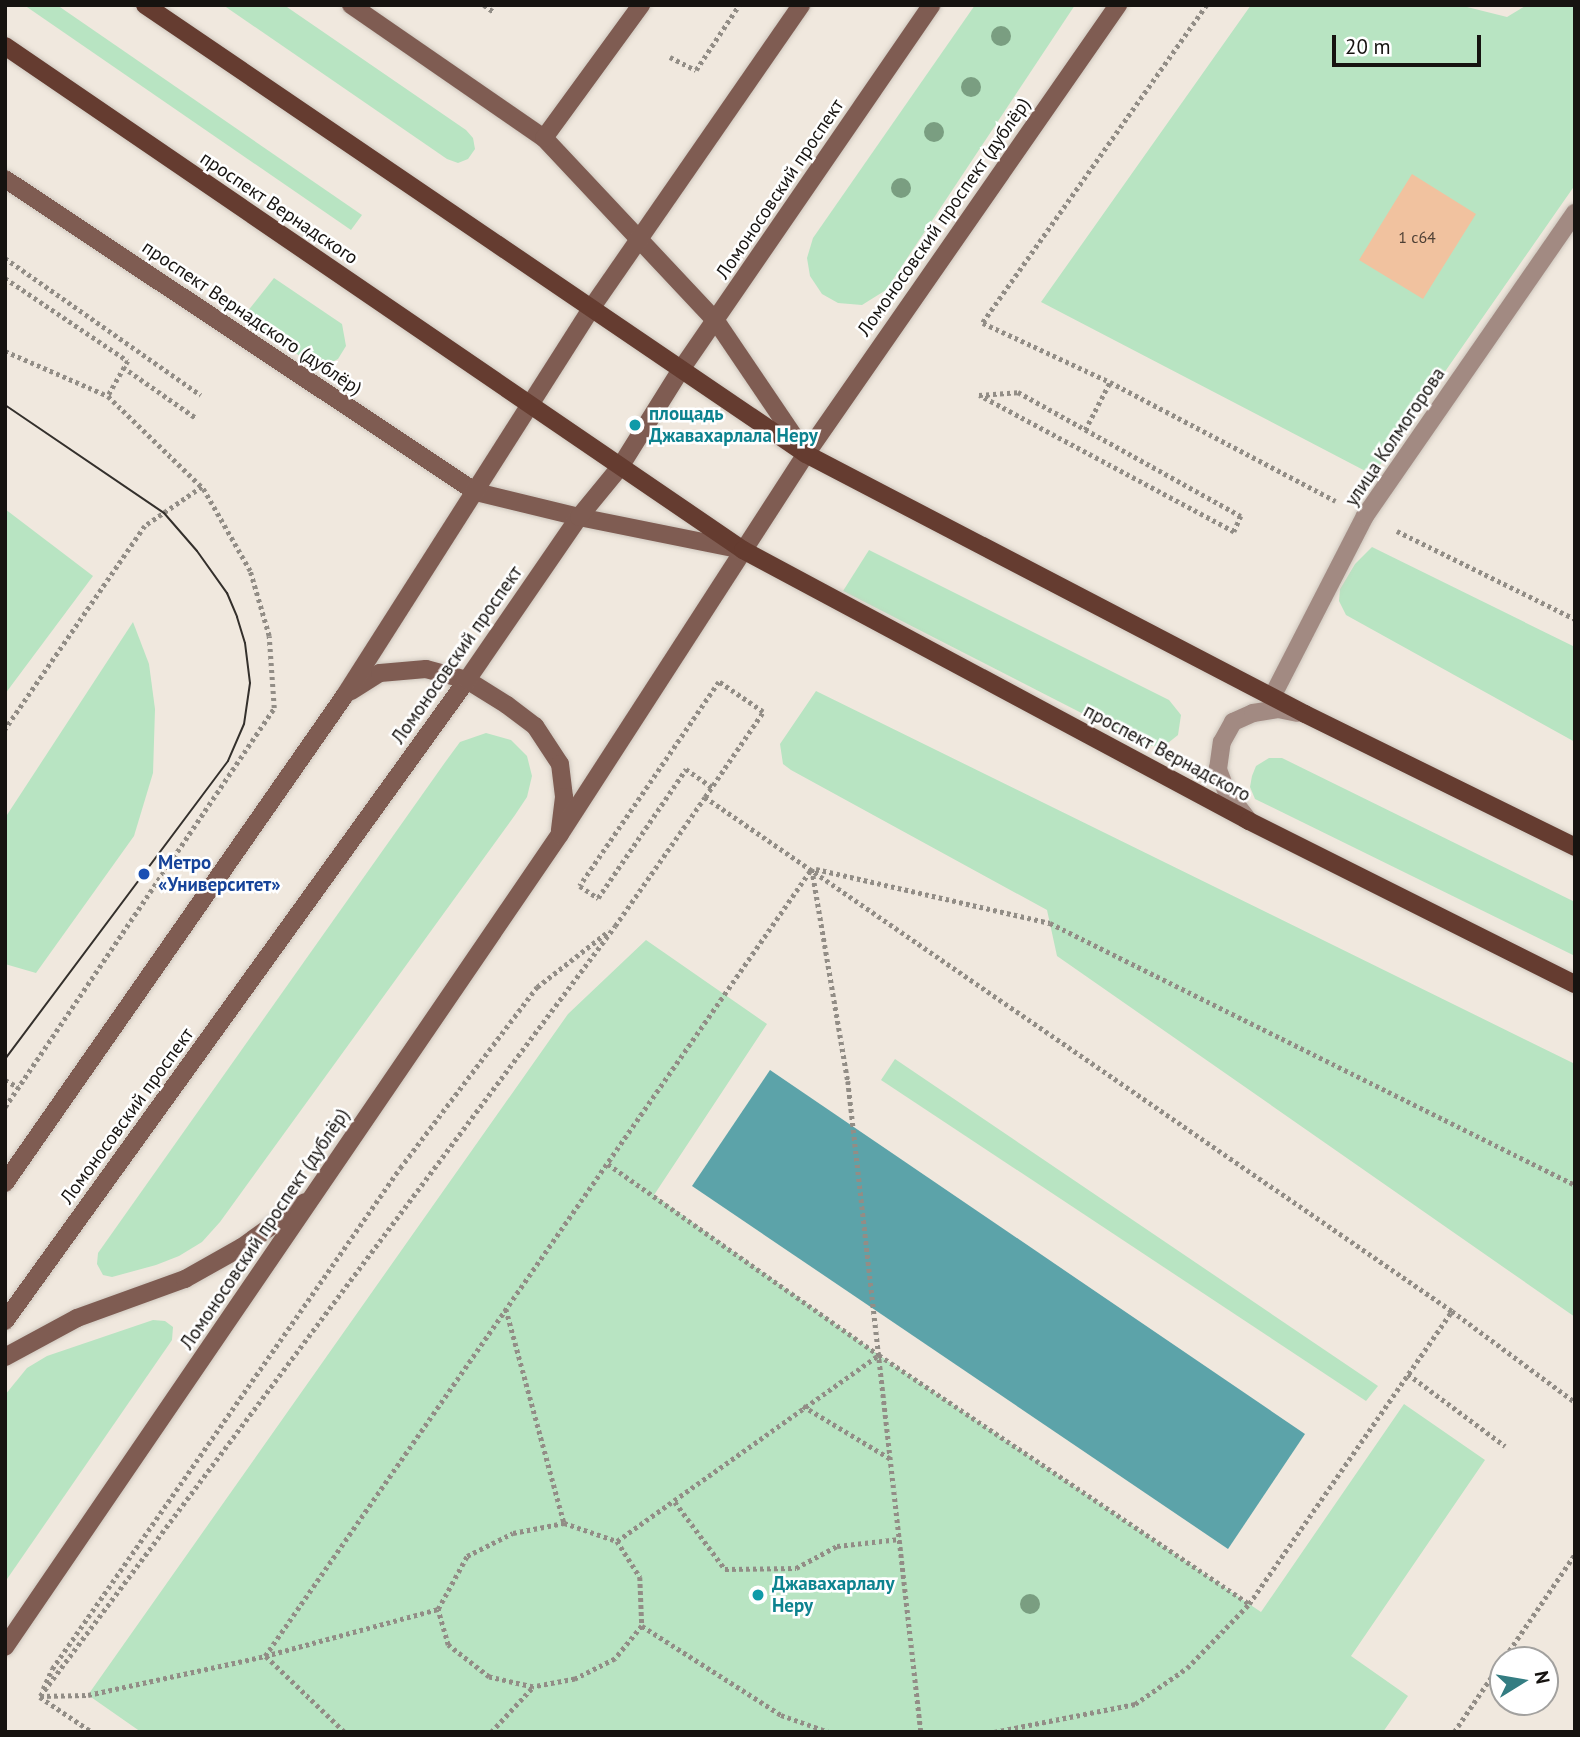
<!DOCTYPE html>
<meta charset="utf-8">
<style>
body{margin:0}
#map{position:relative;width:1580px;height:1737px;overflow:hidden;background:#f0e8de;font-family:"PT Sans",sans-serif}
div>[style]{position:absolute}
.green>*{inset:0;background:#b8e4c2}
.water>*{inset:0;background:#5ca3a9}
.building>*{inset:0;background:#f1c29f}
.path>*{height:4.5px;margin-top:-2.25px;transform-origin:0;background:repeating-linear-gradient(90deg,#928d86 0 3.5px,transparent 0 7px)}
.roads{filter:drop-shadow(0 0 2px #cdc6bd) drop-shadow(0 0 2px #cdc6bd)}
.street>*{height:18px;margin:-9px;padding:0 9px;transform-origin:9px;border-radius:9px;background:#a28a82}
.secondary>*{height:18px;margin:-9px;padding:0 9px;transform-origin:9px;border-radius:9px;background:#7f5c52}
.primary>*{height:18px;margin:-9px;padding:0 9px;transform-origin:9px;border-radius:9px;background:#653c30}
.tram>*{height:2px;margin:-1px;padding:0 1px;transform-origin:1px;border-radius:1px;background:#34302c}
.trees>*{width:20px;height:20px;margin:-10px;border-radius:50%;background:#7a9e81}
.dots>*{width:19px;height:19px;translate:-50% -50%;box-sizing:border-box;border:4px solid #fff;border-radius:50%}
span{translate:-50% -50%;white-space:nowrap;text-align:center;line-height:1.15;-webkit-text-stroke:5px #fff;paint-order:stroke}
.number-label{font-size:16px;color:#4d3f34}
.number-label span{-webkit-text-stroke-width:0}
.street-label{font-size:19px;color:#161310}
.culture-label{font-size:19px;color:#0d838f;font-weight:700}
.left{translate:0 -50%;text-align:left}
.transit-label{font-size:19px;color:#164399;font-weight:700}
.frame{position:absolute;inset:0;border:7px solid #161310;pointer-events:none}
.north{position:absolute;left:1489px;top:1646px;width:70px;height:70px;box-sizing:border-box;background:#fff;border:2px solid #a2a19f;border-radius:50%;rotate:79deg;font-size:19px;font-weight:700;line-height:28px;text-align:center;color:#161310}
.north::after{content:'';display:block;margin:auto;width:24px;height:32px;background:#347d82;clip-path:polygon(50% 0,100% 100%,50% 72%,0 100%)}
.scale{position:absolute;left:1332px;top:35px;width:149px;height:32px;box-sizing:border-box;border:4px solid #161310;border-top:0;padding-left:9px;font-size:21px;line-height:24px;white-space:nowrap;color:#161310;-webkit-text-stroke:5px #fff;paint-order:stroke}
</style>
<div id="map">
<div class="green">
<i style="clip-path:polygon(24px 5px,57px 5px,362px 215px,351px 230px)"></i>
<i style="clip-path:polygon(223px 5px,284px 5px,466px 130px,473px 138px,475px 149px,468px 159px,458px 163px,447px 159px)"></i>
<i style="clip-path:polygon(975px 5px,1075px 5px,886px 290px,862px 305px,838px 303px,822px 294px,810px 276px,807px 258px,813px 238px)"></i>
<i style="clip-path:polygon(1251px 5px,1459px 5px,1507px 17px,1527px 5px,1575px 5px,1575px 185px,1373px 475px,1041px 302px)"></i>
<i style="clip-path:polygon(274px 278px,342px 324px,346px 346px,338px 359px,325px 366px,313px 365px,243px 317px)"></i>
<i style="clip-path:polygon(5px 509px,93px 576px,5px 694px)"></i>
<i style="clip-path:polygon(1372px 547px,1575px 647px,1575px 742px,1346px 615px,1339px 601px,1340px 589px,1355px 564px)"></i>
<i style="clip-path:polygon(869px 550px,1169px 700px,1181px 715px,1178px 735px,1163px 747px,1144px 745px,843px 591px)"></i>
<i style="clip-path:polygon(133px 622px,149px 664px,155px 709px,153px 773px,134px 836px,36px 973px,5px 964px,5px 818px)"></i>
<i style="clip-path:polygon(816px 691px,1575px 1064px,1575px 1317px,1057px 956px,1047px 910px,791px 770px,783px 764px,780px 744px)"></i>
<i style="clip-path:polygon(486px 733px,511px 740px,527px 756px,532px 776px,527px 797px,515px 815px,220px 1222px,202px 1242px,179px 1256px,156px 1265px,112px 1277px,103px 1275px,97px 1264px,98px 1253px,446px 761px,460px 742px)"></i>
<i style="clip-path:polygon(1269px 758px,1282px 758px,1575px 902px,1575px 956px,1255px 799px,1250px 787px,1252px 776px,1256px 766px)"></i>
<i style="clip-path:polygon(646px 940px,767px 1024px,654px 1195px,879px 1355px,1261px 1612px,1404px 1404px,1485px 1460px,1351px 1656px,1408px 1696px,1383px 1732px,141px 1732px,88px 1695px,568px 1014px)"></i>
<i style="clip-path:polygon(895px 1059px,1378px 1386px,1366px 1401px,881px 1080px)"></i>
<i style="clip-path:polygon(153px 1320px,165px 1321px,173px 1327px,172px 1340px,5px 1582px,5px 1395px,27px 1368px,47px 1356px)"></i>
</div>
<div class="water">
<i style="clip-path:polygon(770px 1070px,1305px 1434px,1228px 1549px,692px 1186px)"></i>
</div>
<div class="building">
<i style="clip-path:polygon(1412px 174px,1476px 214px,1423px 299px,1359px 260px)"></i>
</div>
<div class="path">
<i style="left:484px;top:5px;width:12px;rotate:35deg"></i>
<i style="left:1207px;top:5px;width:389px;rotate:125.2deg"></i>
<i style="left:983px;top:323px;width:140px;rotate:24.9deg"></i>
<i style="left:1110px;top:382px;width:255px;rotate:27.8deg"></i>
<i style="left:670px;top:57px;width:29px;rotate:27deg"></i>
<i style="left:696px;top:70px;width:78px;rotate:-56.5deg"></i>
<i style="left:5px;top:258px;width:239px;rotate:35deg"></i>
<i style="left:5px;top:278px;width:148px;rotate:34deg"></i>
<i style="left:128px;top:361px;width:40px;rotate:119.7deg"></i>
<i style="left:5px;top:351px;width:112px;rotate:23.6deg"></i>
<i style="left:108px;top:396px;width:131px;rotate:44.1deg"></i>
<i style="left:202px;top:487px;width:69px;rotate:145.6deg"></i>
<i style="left:145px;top:526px;width:247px;rotate:124.5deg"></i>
<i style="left:123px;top:367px;width:89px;rotate:34.9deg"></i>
<i style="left:1018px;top:392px;width:255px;rotate:29.1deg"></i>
<i style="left:1241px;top:516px;width:17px;rotate:114deg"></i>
<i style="left:1234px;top:532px;width:289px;rotate:-151.8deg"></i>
<i style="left:979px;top:395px;width:39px;rotate:-4deg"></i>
<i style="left:1085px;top:430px;width:54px;rotate:-62.5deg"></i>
<i style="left:1397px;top:531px;width:199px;rotate:26.3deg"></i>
<i style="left:705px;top:797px;width:907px;rotate:34.53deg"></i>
<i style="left:1452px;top:1311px;width:153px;rotate:36.5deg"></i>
<i style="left:812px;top:869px;width:215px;rotate:80.4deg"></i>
<i style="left:848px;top:1081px;width:655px;rotate:83.6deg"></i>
<i style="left:816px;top:869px;width:240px;rotate:13deg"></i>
<i style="left:1050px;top:923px;width:587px;rotate:26.52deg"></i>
<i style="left:5px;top:1080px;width:15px;rotate:28deg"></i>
<i style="left:5px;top:1107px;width:481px;rotate:-56deg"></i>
<i style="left:274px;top:708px;width:72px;rotate:-94deg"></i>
<i style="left:269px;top:636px;width:68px;rotate:-106.3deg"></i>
<i style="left:250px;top:571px;width:97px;rotate:-119.7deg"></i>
<i style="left:608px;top:1164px;width:332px;rotate:35.2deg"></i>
<i style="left:879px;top:1355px;width:446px;rotate:33.9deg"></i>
<i style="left:506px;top:1309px;width:222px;rotate:74.8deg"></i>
<i style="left:1408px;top:1374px;width:121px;rotate:36.6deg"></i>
<i style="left:803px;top:1406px;width:103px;rotate:31.1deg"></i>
<i style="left:675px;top:1502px;width:84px;rotate:53.3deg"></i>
<i style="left:725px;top:1569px;width:71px;rotate:-0.8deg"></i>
<i style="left:796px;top:1568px;width:47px;rotate:-28.2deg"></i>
<i style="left:837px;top:1546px;width:63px;rotate:-6.3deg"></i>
<i style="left:617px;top:1541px;width:321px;rotate:-35.4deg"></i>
<i style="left:642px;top:1626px;width:165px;rotate:32.6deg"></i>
<i style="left:781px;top:1715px;width:51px;rotate:19.5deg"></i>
<i style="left:43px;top:1689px;width:22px;rotate:-66deg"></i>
<i style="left:52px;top:1669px;width:610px;rotate:-55.22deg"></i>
<i style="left:400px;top:1168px;width:227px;rotate:-52.9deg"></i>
<i style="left:537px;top:987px;width:91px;rotate:-37.9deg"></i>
<i style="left:40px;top:1696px;width:961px;rotate:-53.25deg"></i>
<i style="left:615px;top:926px;width:157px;rotate:-55.1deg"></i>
<i style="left:705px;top:797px;width:103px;rotate:-55.7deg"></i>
<i style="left:763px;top:712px;width:53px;rotate:-145.7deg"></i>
<i style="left:719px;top:682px;width:247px;rotate:124.3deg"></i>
<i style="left:580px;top:886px;width:22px;rotate:34deg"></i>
<i style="left:598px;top:898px;width:156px;rotate:-55.7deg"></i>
<i style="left:686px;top:769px;width:32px;rotate:35deg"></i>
<i style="left:40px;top:1696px;width:48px;rotate:-1.2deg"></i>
<i style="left:88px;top:1695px;width:181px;rotate:-12.4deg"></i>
<i style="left:265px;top:1656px;width:179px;rotate:-15.2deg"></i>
<i style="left:438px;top:1609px;width:60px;rotate:-61.3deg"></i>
<i style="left:467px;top:1556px;width:51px;rotate:-26.6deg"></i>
<i style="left:513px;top:1533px;width:52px;rotate:-11.1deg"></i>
<i style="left:564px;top:1523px;width:56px;rotate:18.8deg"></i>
<i style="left:617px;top:1541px;width:43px;rotate:57.4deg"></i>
<i style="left:640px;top:1577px;width:49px;rotate:87.7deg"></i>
<i style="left:642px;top:1626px;width:43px;rotate:129.3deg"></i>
<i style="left:615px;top:1659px;width:45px;rotate:153.4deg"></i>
<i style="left:575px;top:1679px;width:43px;rotate:169.2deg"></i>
<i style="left:533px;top:1687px;width:45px;rotate:-167.2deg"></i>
<i style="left:489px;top:1677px;width:52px;rotate:-142deg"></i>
<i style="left:448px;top:1645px;width:37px;rotate:-106deg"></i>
<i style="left:40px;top:1697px;width:63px;rotate:33.9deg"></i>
<i style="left:344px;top:1732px;width:110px;rotate:-136.1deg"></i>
<i style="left:265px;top:1656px;width:959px;rotate:-55.23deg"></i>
<i style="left:491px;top:1732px;width:62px;rotate:-47deg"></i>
<i style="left:994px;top:1732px;width:144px;rotate:-11.2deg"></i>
<i style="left:1135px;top:1704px;width:63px;rotate:-34.7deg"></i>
<i style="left:1187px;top:1668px;width:89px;rotate:-45.9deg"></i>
<i style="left:1249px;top:1604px;width:356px;rotate:-55.3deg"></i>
<i style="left:1454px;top:1732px;width:215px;rotate:-55.8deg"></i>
</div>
<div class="roads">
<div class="street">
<i style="left:1272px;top:697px;width:203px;rotate:-62.8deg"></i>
<i style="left:1365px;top:516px;width:369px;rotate:-55.3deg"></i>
<i style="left:1249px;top:821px;width:36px;rotate:-128deg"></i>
<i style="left:1227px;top:793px;width:26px;rotate:-111deg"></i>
<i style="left:1218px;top:769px;width:27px;rotate:-82deg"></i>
<i style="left:1222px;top:742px;width:23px;rotate:-61deg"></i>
<i style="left:1233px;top:722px;width:22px;rotate:-24deg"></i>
<i style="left:1253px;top:713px;width:25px;rotate:-9deg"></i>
<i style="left:1278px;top:709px;width:20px;rotate:11deg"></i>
</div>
<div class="secondary">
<i style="left:351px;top:5px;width:234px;rotate:34.6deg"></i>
<i style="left:544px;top:138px;width:251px;rotate:46.8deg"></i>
<i style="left:716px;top:321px;width:157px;rotate:55.9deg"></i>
<i style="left:544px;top:138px;width:165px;rotate:-53.9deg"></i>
<i style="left:5px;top:179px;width:566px;rotate:33.61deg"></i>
<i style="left:476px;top:492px;width:106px;rotate:13.6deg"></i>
<i style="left:579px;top:517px;width:167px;rotate:11.4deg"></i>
<i style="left:351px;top:691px;width:34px;rotate:-32deg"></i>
<i style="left:380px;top:673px;width:46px;rotate:-5deg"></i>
<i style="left:426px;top:669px;width:42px;rotate:15deg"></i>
<i style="left:467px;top:680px;width:47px;rotate:32deg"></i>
<i style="left:507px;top:705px;width:35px;rotate:37deg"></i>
<i style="left:535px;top:726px;width:45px;rotate:56.7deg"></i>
<i style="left:560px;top:764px;width:33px;rotate:83deg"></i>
<i style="left:564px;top:797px;width:34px;rotate:97deg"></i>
<i style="left:5px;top:1183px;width:595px;rotate:-55.13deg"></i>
<i style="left:345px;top:695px;width:456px;rotate:-57.5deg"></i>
<i style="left:590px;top:310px;width:371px;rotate:-55.3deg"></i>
<i style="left:5px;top:1321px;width:790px;rotate:-54.22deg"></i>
<i style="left:467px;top:680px;width:198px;rotate:-55.5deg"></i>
<i style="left:579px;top:517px;width:65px;rotate:-50.6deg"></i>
<i style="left:620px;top:467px;width:113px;rotate:-58deg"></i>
<i style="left:680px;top:371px;width:444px;rotate:-55.5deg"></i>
<i style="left:5px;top:1357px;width:82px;rotate:-28.4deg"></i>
<i style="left:77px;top:1318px;width:115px;rotate:-19.9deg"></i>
<i style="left:185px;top:1279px;width:65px;rotate:-29.3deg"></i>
<i style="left:242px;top:1247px;width:77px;rotate:-35.5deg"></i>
<i style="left:5px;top:1647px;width:984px;rotate:-55.68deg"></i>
<i style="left:560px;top:834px;width:453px;rotate:-57.1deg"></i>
<i style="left:806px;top:454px;width:547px;rotate:-55.21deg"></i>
</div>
<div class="primary">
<i style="left:145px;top:5px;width:799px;rotate:34.19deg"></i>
<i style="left:806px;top:454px;width:563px;rotate:27.52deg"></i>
<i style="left:1305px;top:714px;width:301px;rotate:26.2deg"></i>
<i style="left:5px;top:46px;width:894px;rotate:34.33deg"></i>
<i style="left:743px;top:550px;width:574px;rotate:28.17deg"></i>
<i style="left:1249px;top:821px;width:364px;rotate:26.6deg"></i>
</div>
</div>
<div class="tram">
<i style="left:5px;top:405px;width:192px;rotate:34.2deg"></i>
<i style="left:164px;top:513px;width:50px;rotate:49deg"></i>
<i style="left:197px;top:551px;width:52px;rotate:54.5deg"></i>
<i style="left:227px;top:593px;width:26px;rotate:67deg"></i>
<i style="left:237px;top:617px;width:27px;rotate:73deg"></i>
<i style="left:245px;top:643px;width:40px;rotate:82.9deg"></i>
<i style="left:250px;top:683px;width:41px;rotate:98.3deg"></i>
<i style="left:244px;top:724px;width:40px;rotate:113.4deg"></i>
<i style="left:228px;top:761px;width:372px;rotate:126.8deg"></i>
</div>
<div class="trees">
<i style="left:1001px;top:36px"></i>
<i style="left:971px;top:87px"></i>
<i style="left:934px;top:132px"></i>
<i style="left:901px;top:188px"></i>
<i style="left:1030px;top:1604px"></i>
</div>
<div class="dots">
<i style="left:635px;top:425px;background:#0f9aa8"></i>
<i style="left:144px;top:874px;background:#1a4fb4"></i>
<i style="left:758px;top:1595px;background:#0f9aa8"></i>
</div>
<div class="number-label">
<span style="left:1417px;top:237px">1 с64</span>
</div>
<div class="street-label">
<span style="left:780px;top:189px;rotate:-56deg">Ломоносовский проспект</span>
<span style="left:279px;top:208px;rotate:34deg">проспект Вернадского</span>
<span style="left:944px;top:217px;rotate:-55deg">Ломоносовский проспект (дублёр)</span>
<span style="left:252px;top:318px;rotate:34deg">проспект Вернадского (дублёр)</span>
<span style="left:1395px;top:437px;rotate:-56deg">улица Колмогорова</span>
<span style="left:457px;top:655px;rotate:-55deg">Ломоносовский проспект</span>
<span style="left:1167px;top:753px;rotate:28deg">проспект Вернадского</span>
<span style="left:127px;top:1116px;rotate:-54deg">Ломоносовский проспект</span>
<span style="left:265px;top:1229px;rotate:-56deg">Ломоносовский проспект (дублёр)</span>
</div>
<div class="culture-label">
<span class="left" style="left:649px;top:425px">площадь<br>Джавахарлала Неру</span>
<span class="left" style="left:772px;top:1595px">Джавахарлалу<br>Неру</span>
</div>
<div class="transit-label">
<span class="left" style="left:158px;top:874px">Метро<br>«Университет»</span>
</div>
<div class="frame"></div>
<div class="north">N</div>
<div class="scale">20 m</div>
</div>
